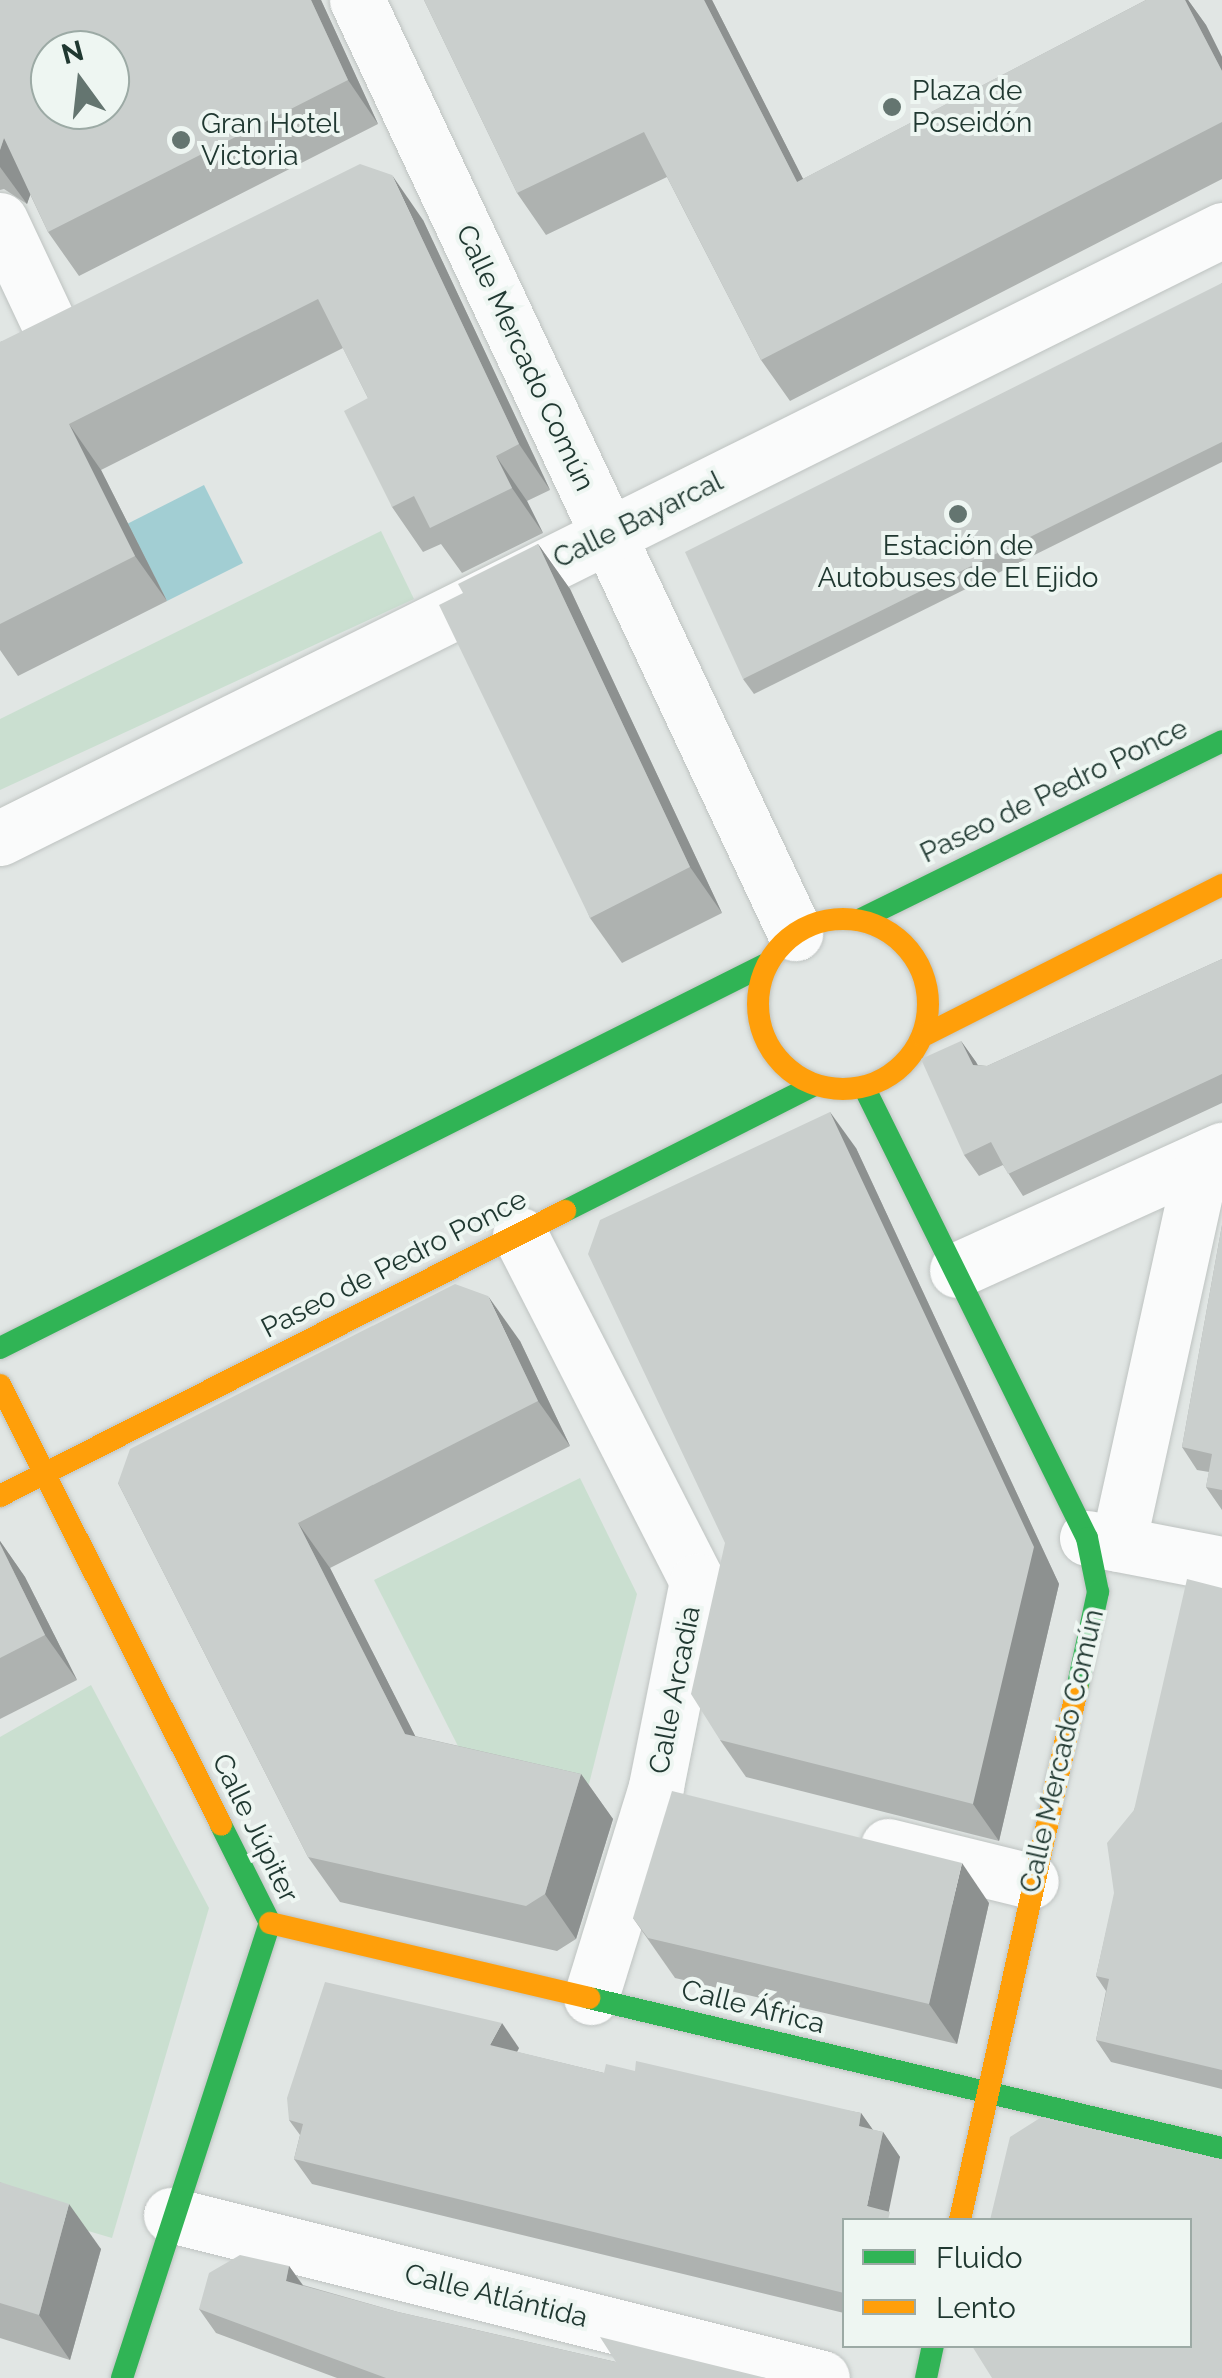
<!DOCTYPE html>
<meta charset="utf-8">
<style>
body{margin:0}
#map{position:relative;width:1222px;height:2378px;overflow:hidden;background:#e1e6e4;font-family:Raleway,sans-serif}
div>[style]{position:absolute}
.green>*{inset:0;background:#cadfd0}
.water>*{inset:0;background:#a2ced3}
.roads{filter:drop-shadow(0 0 2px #bec3c1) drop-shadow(0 0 2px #bec3c1)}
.street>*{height:55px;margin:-27.5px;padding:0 27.5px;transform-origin:27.5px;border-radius:27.5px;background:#fafbfb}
.fast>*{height:22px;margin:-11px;padding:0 11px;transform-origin:11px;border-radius:11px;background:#30b455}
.slow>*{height:22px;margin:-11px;padding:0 11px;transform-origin:11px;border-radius:11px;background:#ff9f0a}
.slow>.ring{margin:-11px;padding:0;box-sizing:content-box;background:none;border:22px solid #ff9f0a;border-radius:50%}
.wall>*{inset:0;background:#aeb2b0}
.shaded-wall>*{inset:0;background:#8d9190}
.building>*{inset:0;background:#cacfcd}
.dots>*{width:28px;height:28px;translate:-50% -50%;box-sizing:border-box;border:5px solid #eef6f2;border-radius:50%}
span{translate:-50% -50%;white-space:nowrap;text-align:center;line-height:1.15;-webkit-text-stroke:8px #eef6f2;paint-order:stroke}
.poi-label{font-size:28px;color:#203831}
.left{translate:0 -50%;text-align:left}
.street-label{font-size:28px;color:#203831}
.legend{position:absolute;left:842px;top:2218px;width:350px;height:130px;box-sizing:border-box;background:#eef6f2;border:2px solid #9caaa5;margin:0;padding:12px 18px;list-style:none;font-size:30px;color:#203831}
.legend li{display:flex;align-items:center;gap:20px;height:50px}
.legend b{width:50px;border:2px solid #9caaa5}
.north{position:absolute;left:30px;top:30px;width:100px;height:100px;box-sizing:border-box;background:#eef6f2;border:2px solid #9caaa5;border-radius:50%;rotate:345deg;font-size:28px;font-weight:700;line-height:40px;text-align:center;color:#203831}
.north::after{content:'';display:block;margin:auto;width:35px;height:45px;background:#647570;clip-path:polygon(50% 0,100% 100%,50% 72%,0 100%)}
</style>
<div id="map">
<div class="green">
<i style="clip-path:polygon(381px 531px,414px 599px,0 790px,0 719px)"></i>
<i style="clip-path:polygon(580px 1478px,637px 1594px,589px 1784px,462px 1754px,374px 1580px)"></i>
<i style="clip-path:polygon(91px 1685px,209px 1908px,112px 2238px,0 2205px,0 1737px)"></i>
</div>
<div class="water">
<i style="clip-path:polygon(204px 485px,243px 563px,167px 601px,127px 524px)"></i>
</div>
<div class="roads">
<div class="street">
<i style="left:357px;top:0;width:1031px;rotate:64.85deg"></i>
<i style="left:0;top:220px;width:132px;rotate:64.8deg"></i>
<i style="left:0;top:838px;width:1365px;rotate:-26.45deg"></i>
<i style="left:520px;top:1235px;width:389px;rotate:62.9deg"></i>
<i style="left:697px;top:1581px;width:210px;rotate:101.3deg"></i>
<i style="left:656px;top:1787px;width:220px;rotate:107.2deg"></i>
<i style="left:957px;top:1270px;width:291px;rotate:-24.4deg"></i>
<i style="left:1087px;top:1538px;width:137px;rotate:10.9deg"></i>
<i style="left:1118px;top:1544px;width:394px;rotate:-77.6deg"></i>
<i style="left:888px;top:1846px;width:147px;rotate:13.8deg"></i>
<i style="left:171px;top:2215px;width:671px;rotate:14.06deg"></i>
</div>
<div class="fast">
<i style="left:859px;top:920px;width:405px;rotate:-26.2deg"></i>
<i style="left:864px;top:1087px;width:503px;rotate:63.69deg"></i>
<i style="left:1087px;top:1538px;width:55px;rotate:78.5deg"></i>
<i style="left:1098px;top:1592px;width:99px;rotate:102.2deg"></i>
<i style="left:565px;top:1211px;width:279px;rotate:-26.8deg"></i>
<i style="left:0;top:1348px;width:859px;rotate:-26.62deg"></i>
<i style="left:589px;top:1998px;width:651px;rotate:13.33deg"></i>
<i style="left:122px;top:2378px;width:478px;rotate:-72deg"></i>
<i style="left:270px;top:1923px;width:110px;rotate:-116.6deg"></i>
<i style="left:926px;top:2378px;width:33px;rotate:-78deg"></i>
</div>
<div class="slow">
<i class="ring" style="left:758px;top:919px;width:148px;height:148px"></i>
<i style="left:923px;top:1036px;width:335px;rotate:-26.8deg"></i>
<i style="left:0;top:1385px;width:492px;rotate:63.3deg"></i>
<i style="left:0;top:1496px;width:633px;rotate:-26.77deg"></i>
<i style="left:270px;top:1923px;width:328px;rotate:13.2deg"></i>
<i style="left:960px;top:2220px;width:544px;rotate:-77.57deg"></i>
</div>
</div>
<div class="wall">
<i style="clip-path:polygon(0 0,321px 0,378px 124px,79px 276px,48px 232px,30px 194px,27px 204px,4px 189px,0 190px)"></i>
<i style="clip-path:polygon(424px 0,712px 0,803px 179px,1146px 0,1188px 0,1206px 25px,1222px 57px,1222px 179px,790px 401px,761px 360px,667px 177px,546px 235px,517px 193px)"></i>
<i style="clip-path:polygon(423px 220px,550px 490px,527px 501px,543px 533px,462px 573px,441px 544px,423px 552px,392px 507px,368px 398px,343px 348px,101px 470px,167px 601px,18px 676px,0 650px,0 342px)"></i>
<i style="clip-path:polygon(1222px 283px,1222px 462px,754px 694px,743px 679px)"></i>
<i style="clip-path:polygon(538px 544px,570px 589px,722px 913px,622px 963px,590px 918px,463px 593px)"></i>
<i style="clip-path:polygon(1222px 959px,1222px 1103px,1023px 1196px,1003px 1165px,979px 1176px,964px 1155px,961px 1041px,978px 1065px,987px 1066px)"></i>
<i style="clip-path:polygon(856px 1148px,1059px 1584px,999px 1841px,746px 1777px,720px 1740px)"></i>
<i style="clip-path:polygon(1222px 1225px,1222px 1510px,1206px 1487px,1209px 1472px,1197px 1470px,1182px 1447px)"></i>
<i style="clip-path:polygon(520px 1341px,570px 1446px,330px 1568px,415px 1736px,581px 1774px,613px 1819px,576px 1939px,557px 1951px,340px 1902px,308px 1857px,118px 1483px)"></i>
<i style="clip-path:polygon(0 1541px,25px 1577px,77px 1680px,0 1719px)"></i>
<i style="clip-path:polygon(1222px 1588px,1222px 2089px,1111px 2062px,1096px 2040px,1106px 1991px,1096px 1976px,1134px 1810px)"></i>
<i style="clip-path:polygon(989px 1903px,957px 2044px,675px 1978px,633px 1918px)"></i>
<i style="clip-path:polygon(519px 2048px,517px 2052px,604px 2073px,635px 2071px,861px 2113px,873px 2130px,883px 2132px,900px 2157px,844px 2220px,844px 2313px,312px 2184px,294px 2159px,300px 2135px,289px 2120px)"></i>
<i style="clip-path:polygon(0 2182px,101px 2249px,70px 2360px,0 2338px)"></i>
<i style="clip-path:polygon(289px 2266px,303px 2285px,398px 2312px,616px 2362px,766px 2378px,337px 2378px,216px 2333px,199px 2309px)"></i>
</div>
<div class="shaded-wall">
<i style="clip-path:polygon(311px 0,321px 0,378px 124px,348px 80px)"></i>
<i style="clip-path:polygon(704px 0,712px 0,826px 224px,797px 182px)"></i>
<i style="clip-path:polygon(1185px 0,1188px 0,1206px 25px,1222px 57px,1222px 71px)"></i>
<i style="clip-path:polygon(4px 138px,35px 182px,27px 204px,0 167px,0 150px)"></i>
<i style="clip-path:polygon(392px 175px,423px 220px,550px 490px,519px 444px)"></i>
<i style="clip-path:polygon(69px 424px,101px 470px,167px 601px,135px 556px)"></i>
<i style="clip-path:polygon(496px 456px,527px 501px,543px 533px,512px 488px)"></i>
<i style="clip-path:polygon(538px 544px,570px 589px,722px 913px,690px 867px)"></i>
<i style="clip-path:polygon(961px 1041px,976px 1062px,988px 1087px,973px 1065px)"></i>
<i style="clip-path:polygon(830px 1112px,856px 1148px,1059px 1584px,999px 1841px,973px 1804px)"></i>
<i style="clip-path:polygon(488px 1296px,520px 1341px,570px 1446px,538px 1401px)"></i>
<i style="clip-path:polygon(298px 1523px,330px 1568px,437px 1779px,405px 1734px)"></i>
<i style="clip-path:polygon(0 1541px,25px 1577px,77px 1680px,45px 1635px,0 1544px)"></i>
<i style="clip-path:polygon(581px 1774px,613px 1819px,576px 1939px,545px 1894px)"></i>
<i style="clip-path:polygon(962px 1863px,989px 1903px,957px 2044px,929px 2004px)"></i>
<i style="clip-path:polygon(502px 2023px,519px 2048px,507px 2070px,490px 2045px)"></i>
<i style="clip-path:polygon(861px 2113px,878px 2137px,859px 2126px)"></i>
<i style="clip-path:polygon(883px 2132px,900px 2157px,887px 2220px,867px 2206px)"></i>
<i style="clip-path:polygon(69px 2204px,101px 2249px,70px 2360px,39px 2315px)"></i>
<i style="clip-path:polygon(289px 2266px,306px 2290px,286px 2281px)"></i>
</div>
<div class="building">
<i style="clip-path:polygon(evenodd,0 0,311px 0,348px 80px,48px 232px,4px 138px,0 150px,0 0,50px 50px,110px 50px,110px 110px,50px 110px,50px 50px)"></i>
<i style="clip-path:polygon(424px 0,704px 0,797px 182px,1146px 0,1185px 0,1222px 71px,1222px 122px,761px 360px,644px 132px,517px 193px)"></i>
<i style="clip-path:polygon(360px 164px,392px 175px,519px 444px,496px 456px,512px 488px,430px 528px,414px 496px,392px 507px,344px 411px,368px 398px,318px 299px,69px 424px,135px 556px,0 624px,0 342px)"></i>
<i style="clip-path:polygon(1222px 283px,1222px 442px,743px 679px,685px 552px)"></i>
<i style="clip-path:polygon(538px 544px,690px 867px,590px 918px,439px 605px,463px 593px,458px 584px)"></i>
<i style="clip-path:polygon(1222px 959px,1222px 1074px,1008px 1174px,991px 1142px,964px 1155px,921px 1059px,961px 1041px,973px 1065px,987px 1066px)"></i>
<i style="clip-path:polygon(830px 1112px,1034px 1547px,973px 1804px,720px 1740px,691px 1694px,725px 1543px,588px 1254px,600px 1220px)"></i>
<i style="clip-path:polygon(1222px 1225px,1222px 1490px,1206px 1487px,1212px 1454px,1182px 1447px)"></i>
<i style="clip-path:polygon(455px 1284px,488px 1296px,538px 1401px,298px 1523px,405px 1734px,581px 1774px,545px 1894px,526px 1906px,308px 1857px,118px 1483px,130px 1449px)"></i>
<i style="clip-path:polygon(0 1544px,45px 1635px,0 1658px)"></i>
<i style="clip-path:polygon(1187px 1579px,1222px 1588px,1222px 2070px,1096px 2040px,1109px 1979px,1096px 1976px,1114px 1893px,1107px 1843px,1134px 1810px)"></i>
<i style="clip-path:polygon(672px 1791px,962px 1863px,929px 2004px,648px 1938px,633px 1918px)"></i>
<i style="clip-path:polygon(325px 1982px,502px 2023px,490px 2045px,604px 2073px,606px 2064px,635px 2071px,636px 2061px,861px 2113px,859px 2126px,883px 2132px,867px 2206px,890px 2212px,888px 2220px,844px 2220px,844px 2293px,294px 2159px,303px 2124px,289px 2120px,287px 2098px)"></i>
<i style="clip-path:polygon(1040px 2118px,1222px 2160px,1222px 2378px,992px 2378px,972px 2346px,1190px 2346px,1190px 2220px,990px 2220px,1010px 2137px)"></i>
<i style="clip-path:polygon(0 2182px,69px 2204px,39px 2315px,0 2303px)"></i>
<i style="clip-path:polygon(240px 2255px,289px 2266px,286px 2281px,398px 2312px,616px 2362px,600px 2337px,766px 2378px,386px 2378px,199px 2309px,209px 2273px)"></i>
</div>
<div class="dots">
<i style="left:892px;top:107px;background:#647570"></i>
<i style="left:181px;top:140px;background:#647570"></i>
<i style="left:958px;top:514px;background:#647570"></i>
</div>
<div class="poi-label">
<span class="left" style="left:912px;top:107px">Plaza de<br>Poseidón</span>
<span class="left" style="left:201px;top:140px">Gran Hotel<br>Victoria</span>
<span style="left:958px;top:562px">Estación de<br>Autobuses de El Ejido</span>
</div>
<div class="street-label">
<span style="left:525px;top:358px;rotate:65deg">Calle Mercado Común</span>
<span style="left:638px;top:520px;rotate:-26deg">Calle Bayarcal</span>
<span style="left:1054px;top:791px;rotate:-26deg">Paseo de Pedro Ponce</span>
<span style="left:394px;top:1264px;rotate:-27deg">Paseo de Pedro Ponce</span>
<span style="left:675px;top:1690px;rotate:-79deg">Calle Arcadia</span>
<span style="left:1062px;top:1751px;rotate:-77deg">Calle Mercado Común</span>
<span style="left:255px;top:1828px;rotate:64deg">Calle Júpiter</span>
<span style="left:753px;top:2007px;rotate:14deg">Calle África</span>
<span style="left:496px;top:2296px;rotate:14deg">Calle Atlántida</span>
</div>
<ul class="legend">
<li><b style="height:12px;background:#30b455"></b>Fluido</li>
<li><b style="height:12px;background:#ff9f0a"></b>Lento</li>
</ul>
<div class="north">N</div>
</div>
